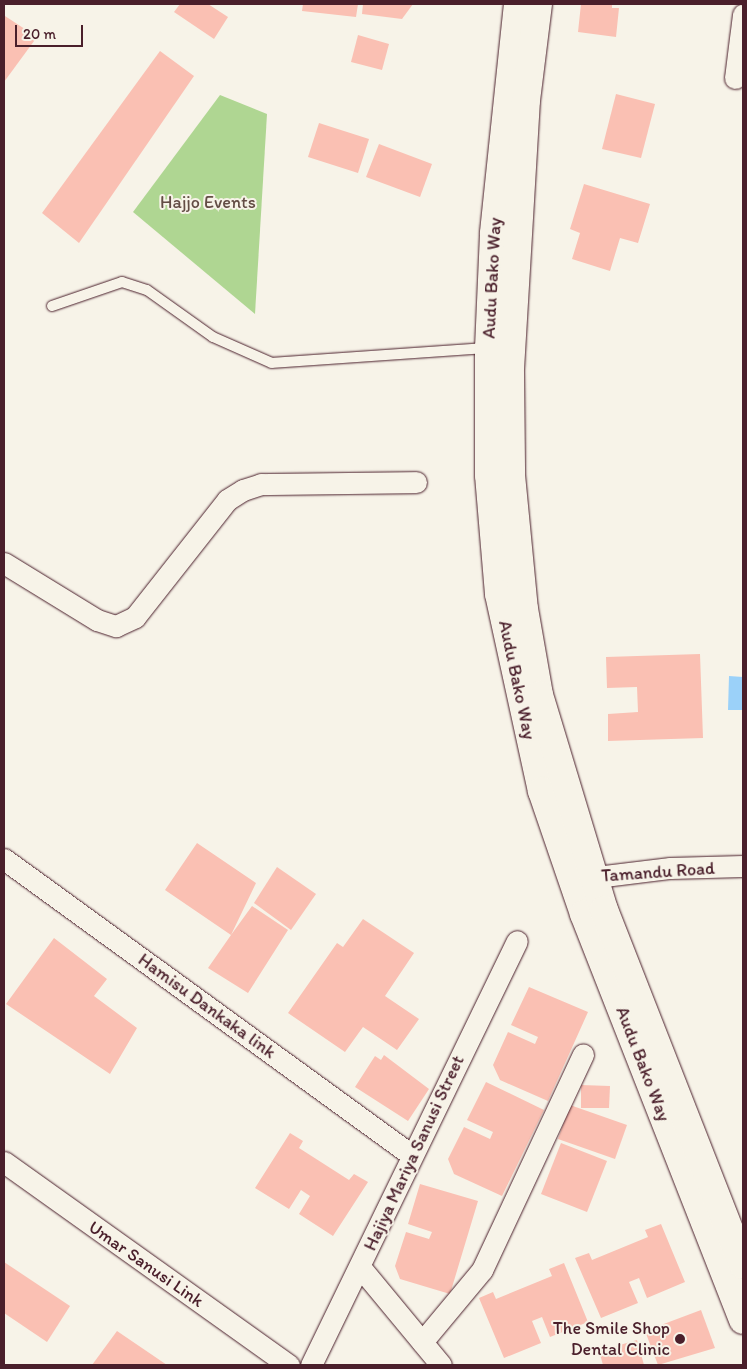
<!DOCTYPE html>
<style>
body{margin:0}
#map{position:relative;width:747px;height:1369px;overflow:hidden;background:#f7f3e8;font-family:Itim,sans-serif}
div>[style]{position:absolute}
.green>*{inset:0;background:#afd692}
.water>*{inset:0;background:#9bd1f9}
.building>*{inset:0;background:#fac0b3}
.roads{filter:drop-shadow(0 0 1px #4a1f2b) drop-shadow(0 0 1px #4a1f2b)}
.service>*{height:10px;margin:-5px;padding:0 5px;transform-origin:5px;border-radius:5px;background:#f7f3e8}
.minor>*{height:21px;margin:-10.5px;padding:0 10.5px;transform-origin:10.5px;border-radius:10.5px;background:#f7f3e8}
.secondary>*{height:28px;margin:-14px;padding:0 14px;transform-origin:14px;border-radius:14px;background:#f7f3e8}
.dots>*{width:14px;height:14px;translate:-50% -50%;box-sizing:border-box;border:2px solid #f7f3e8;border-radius:50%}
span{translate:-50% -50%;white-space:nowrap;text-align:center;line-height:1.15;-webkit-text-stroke:4px #f7f3e8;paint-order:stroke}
.park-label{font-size:18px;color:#634d45}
.street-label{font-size:18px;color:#4a1f2b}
.poi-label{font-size:18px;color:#4a1f2b}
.right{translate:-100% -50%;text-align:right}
.frame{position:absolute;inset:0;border:5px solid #4a1f2b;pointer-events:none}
.scale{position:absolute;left:15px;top:25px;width:68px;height:22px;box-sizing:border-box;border:2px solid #4a1f2b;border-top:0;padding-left:6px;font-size:15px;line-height:18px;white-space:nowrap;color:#4a1f2b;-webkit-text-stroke:4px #f7f3e8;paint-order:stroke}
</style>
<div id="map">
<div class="green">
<i style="clip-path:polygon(220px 95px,267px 114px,255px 314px,133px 212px)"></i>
</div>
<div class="water">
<i style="clip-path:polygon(729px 676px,743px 677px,743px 710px,728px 710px)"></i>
</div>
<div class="building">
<i style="clip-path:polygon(180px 4px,208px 4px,228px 17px,214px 39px,174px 12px)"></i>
<i style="clip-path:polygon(303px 4px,358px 4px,356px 17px,302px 11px)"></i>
<i style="clip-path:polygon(363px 4px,413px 4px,402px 19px,362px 14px)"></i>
<i style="clip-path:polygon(581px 4px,612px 4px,612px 8px,619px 8px,616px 37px,578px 32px)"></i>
<i style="clip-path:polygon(5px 16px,37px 37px,4px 82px,4px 18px)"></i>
<i style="clip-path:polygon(358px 35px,389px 44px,382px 70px,351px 62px)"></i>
<i style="clip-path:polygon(160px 51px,194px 76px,79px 243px,42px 213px)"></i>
<i style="clip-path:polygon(616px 94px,655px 104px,641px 158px,602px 149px)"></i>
<i style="clip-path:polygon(319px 123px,369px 139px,358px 173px,308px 157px)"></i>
<i style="clip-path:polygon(379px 144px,432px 164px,420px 197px,366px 177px)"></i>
<i style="clip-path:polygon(584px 184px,650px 204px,638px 243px,620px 238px,610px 271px,572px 259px,580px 233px,570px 229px)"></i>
<i style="clip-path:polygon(700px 654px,703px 738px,608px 741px,608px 714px,638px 712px,637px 687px,607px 688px,606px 657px)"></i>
<i style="clip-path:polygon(197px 843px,256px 883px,231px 935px,252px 906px,288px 930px,248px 993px,208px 968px,231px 935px,165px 890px)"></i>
<i style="clip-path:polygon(277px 867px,316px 894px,291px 930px,254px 903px)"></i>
<i style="clip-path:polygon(363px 919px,414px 953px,385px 996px,419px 1019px,397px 1050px,363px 1027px,345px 1052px,288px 1013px,337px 943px,343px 947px)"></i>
<i style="clip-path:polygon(54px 938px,107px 979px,94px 996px,137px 1028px,110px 1074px,6px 1004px)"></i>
<i style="clip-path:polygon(529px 987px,588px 1012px,548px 1101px,500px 1080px,493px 1065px,508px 1032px,535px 1044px,538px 1037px,511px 1025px)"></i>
<i style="clip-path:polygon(384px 1055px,429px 1089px,408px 1121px,355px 1087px,375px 1056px,381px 1060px)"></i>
<i style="clip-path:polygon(486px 1082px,544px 1110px,502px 1196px,454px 1174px,448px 1159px,464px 1127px,490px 1139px,493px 1132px,467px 1120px)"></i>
<i style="clip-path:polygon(581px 1085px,610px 1086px,609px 1108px,581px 1108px)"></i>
<i style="clip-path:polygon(570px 1105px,627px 1125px,615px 1159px,558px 1139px)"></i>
<i style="clip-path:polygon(290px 1133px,303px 1141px,299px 1148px,349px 1180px,354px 1174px,368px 1182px,333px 1236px,299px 1214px,310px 1196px,301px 1190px,289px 1209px,255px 1188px)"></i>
<i style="clip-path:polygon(561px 1143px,607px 1161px,587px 1212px,541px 1194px)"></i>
<i style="clip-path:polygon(420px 1184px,478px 1201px,450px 1294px,400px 1279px,395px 1266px,406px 1232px,429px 1239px,432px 1232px,408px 1224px)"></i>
<i style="clip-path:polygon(661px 1224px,685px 1282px,647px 1298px,639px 1278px,629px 1282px,638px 1303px,601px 1318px,575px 1258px,589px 1253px,592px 1260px,648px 1237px,645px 1230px)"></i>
<i style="clip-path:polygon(4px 1262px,70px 1306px,47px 1342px,4px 1313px)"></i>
<i style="clip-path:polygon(564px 1263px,588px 1322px,550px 1337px,542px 1317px,532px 1321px,541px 1343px,504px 1358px,479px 1298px,493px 1292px,496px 1299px,552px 1276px,549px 1269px)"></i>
<i style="clip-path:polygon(701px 1310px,715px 1348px,658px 1365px,645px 1331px)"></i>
<i style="clip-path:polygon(117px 1331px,167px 1365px,92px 1365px)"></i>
<i style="clip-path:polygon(637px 1340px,644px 1365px,603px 1365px,599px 1351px)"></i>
</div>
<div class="roads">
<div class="service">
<i style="left:52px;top:306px;width:74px;rotate:-18.9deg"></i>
<i style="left:122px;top:282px;width:26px;rotate:18deg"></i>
<i style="left:147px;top:290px;width:81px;rotate:35.5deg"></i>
<i style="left:213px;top:337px;width:64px;rotate:23.8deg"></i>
<i style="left:272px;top:363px;width:217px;rotate:-4deg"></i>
</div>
<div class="minor">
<i style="left:735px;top:78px;width:64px;rotate:-82.8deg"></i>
<i style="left:4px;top:563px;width:109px;rotate:31.5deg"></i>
<i style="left:97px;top:620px;width:20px;rotate:18deg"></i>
<i style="left:116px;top:626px;width:21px;rotate:-25deg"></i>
<i style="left:135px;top:617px;width:149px;rotate:-51.8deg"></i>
<i style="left:227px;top:500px;width:19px;rotate:-32deg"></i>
<i style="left:243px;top:490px;width:19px;rotate:-18deg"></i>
<i style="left:261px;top:484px;width:155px;rotate:-0.7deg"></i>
<i style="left:4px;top:859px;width:502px;rotate:36deg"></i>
<i style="left:580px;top:879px;width:91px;rotate:-7deg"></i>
<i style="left:670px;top:868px;width:73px;rotate:-1.6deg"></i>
<i style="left:4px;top:1162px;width:350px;rotate:35.5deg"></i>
<i style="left:360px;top:1267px;width:127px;rotate:50.4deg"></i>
<i style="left:422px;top:1342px;width:94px;rotate:-50.2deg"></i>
<i style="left:482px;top:1270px;width:238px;rotate:-64.9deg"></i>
<i style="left:311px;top:1365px;width:471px;rotate:-64.1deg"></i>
</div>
<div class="secondary">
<i style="left:518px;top:4px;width:231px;rotate:96deg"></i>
<i style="left:494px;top:234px;width:114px;rotate:92.5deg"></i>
<i style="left:489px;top:348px;width:127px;rotate:90deg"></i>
<i style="left:489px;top:475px;width:119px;rotate:85.2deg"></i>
<i style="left:499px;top:594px;width:202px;rotate:77.7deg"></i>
<i style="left:542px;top:791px;width:130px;rotate:71.1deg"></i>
<i style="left:584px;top:914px;width:436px;rotate:68.6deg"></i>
<i style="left:538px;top:4px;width:97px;rotate:97.1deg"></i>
<i style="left:526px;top:100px;width:272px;rotate:93.4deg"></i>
<i style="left:510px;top:372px;width:103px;rotate:89.4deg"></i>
<i style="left:511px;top:475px;width:135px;rotate:84.5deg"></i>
<i style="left:524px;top:609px;width:87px;rotate:80.1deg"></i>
<i style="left:539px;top:695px;width:225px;rotate:73.2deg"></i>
<i style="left:604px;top:910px;width:381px;rotate:68.6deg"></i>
</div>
</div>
<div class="dots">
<i style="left:680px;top:1339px;background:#4a1f2b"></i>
</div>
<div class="park-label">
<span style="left:208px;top:202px">Hajjo Events</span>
</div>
<div class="street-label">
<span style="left:492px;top:278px;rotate:-87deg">Audu Bako Way</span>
<span style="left:517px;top:680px;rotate:78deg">Audu Bako Way</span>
<span style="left:658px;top:872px;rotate:-4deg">Tamandu Road</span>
<span style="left:207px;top:1006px;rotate:36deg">Hamisu Dankaka link</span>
<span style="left:643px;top:1064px;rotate:69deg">Audu Bako Way</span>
<span style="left:414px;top:1153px;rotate:-65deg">Hajiya Mariya Sanusi Street</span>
<span style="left:146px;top:1264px;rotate:35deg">Umar Sanusi Link</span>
</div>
<div class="poi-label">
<span class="right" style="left:670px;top:1339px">The Smile Shop<br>Dental Clinic</span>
</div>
<div class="frame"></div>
<div class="scale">20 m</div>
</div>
